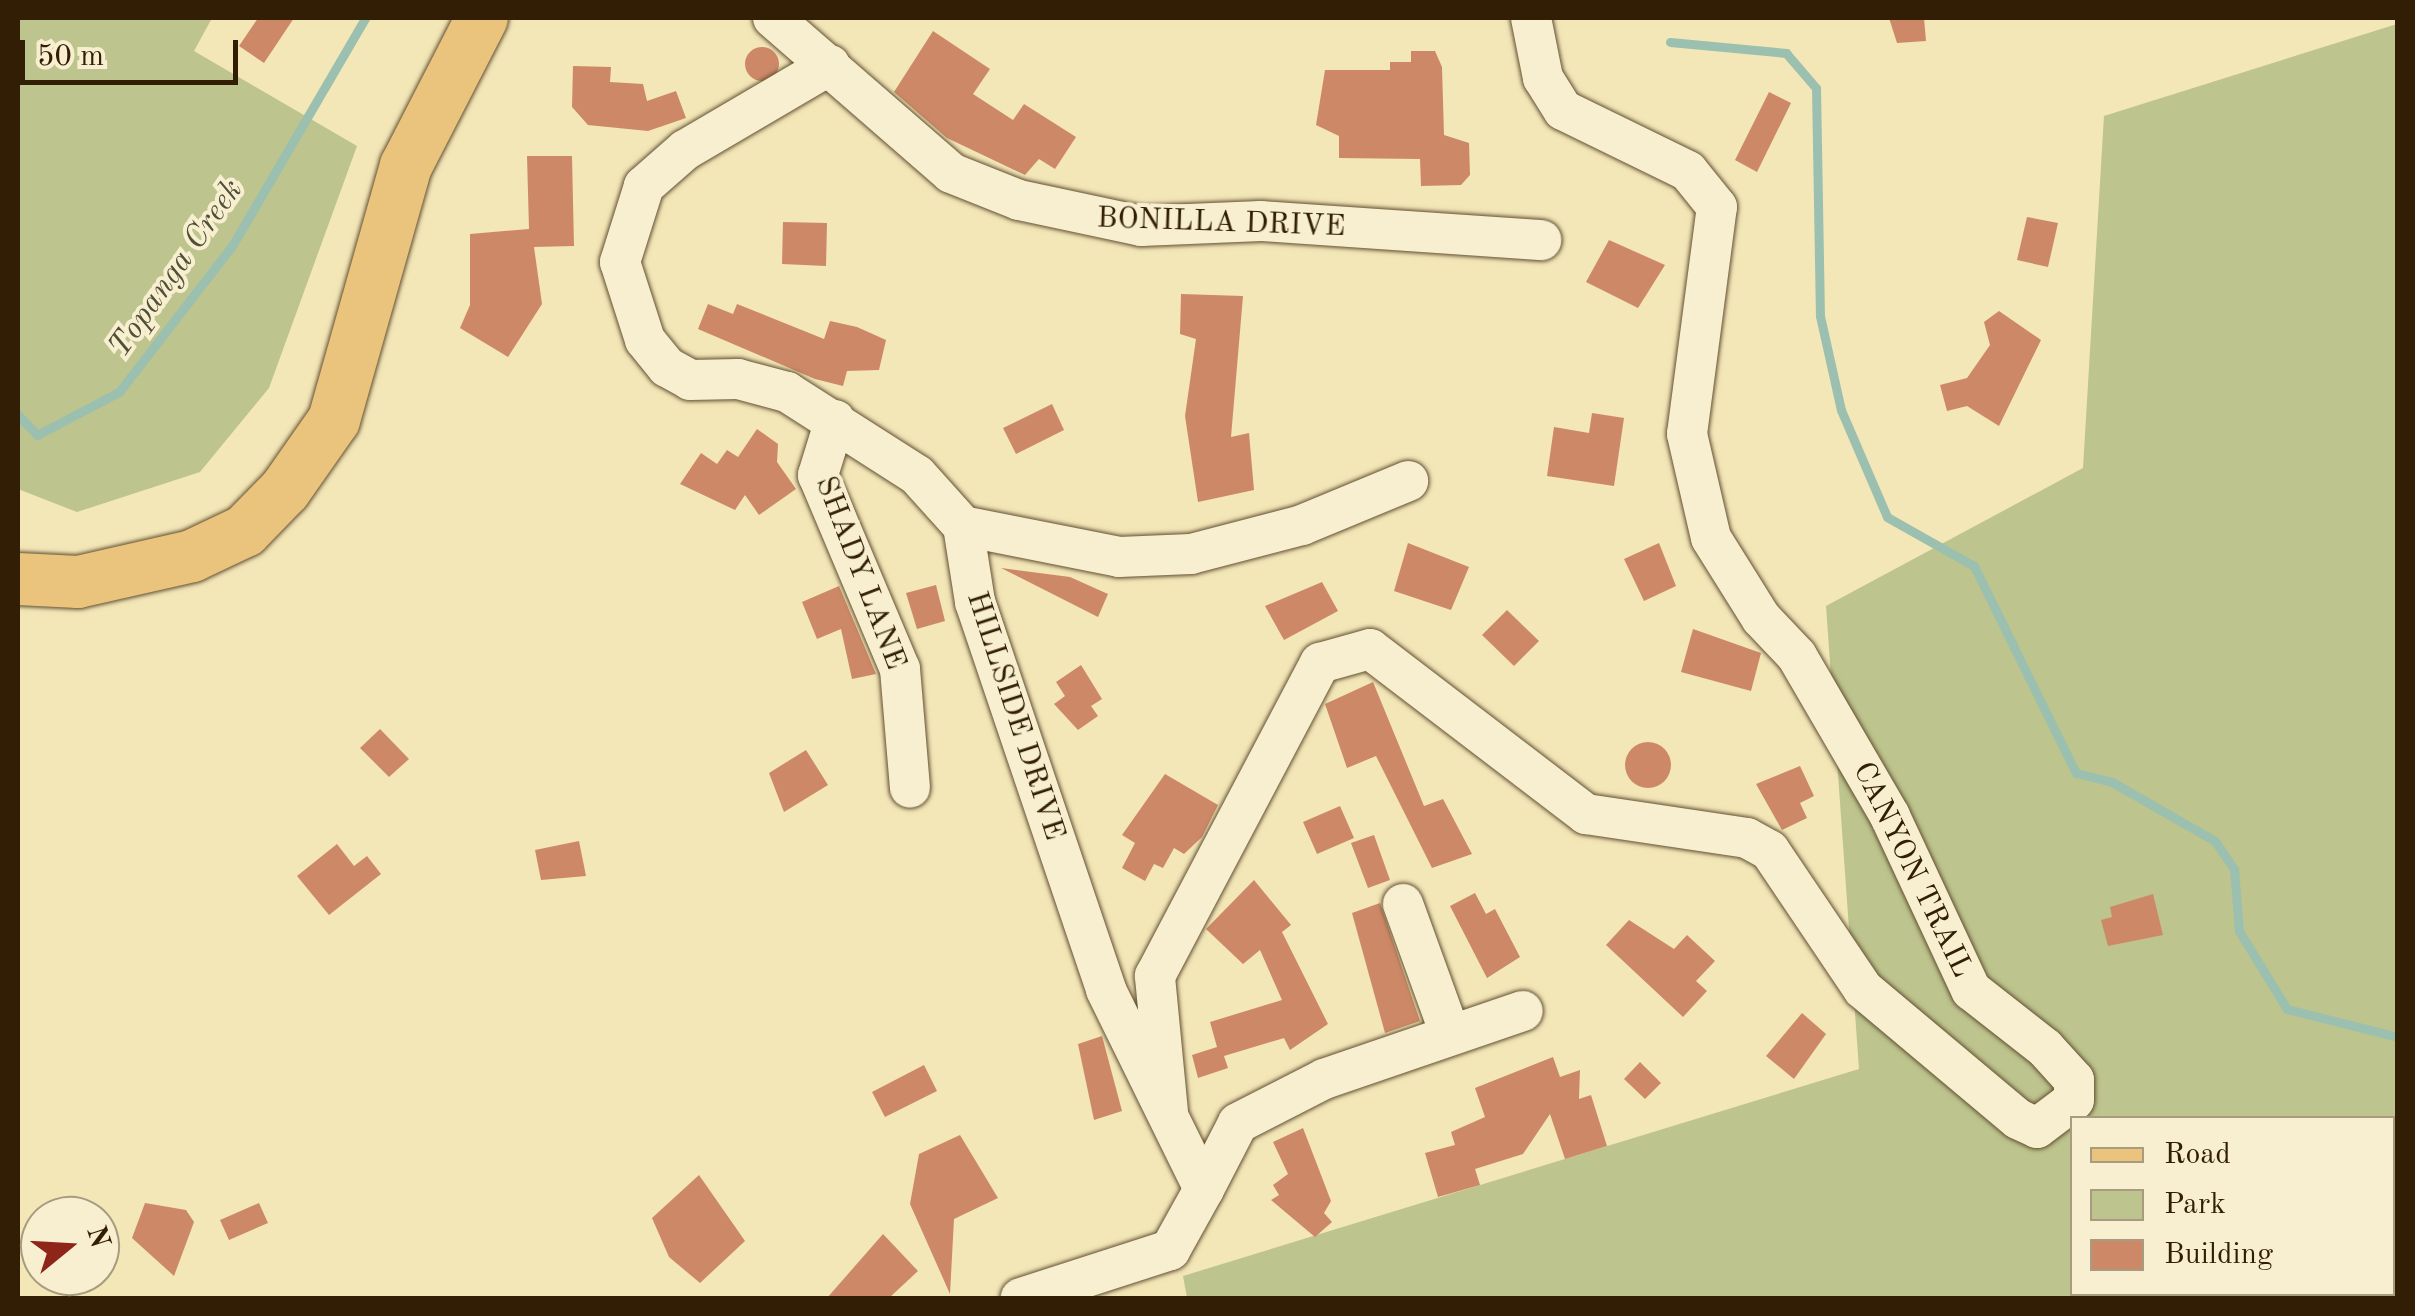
<!DOCTYPE html>
<style>
body{margin:0}
#map{position:relative;width:2415px;height:1316px;overflow:hidden;background:#f3e6b7;font-family:"Old Standard TT",serif}
div>[style]{position:absolute}
.green>*{inset:0;background:#bdc48d}
.stream>*{height:9px;margin:-4.5px;padding:0 4.5px;transform-origin:4.5px;border-radius:4.5px;background:#9bc0af}
.building>*{inset:0;background:#cd8967}
.round{border-radius:50%}
.roads{filter:drop-shadow(0 0 2px #625032) drop-shadow(0 0 2px #625032)}
.minor>*{height:40px;margin:-20px;padding:0 20px;transform-origin:20px;border-radius:20px;background:#f7efd0}
.major>*{height:52px;margin:-26px;padding:0 26px;transform-origin:26px;border-radius:26px;background:#eac37c}
span{translate:-50% -50%;white-space:nowrap;text-align:center;line-height:1.15;-webkit-text-stroke:8px #f7efd0;paint-order:stroke}
.street-label{font-size:30px;color:#311e05}
.water-label{font-size:32px;color:#514f38;font-style:italic}
.frame{position:absolute;inset:0;border:20px solid #311e05;pointer-events:none}
.legend{position:absolute;left:2070px;top:1116px;width:325px;height:180px;box-sizing:border-box;background:#f7efd0;border:2px solid #a89b7f;margin:0;padding:12px 18px;list-style:none;font-size:30px;color:#311e05}
.legend li{display:flex;align-items:center;gap:20px;height:50px}
.legend b{width:50px;border:2px solid #a89b7f}
.north{position:absolute;left:20px;top:1196px;width:100px;height:100px;box-sizing:border-box;background:#f7efd0;border:2px solid #a89b7f;border-radius:50%;rotate:72deg;font-size:28px;font-weight:700;line-height:40px;text-align:center;color:#311e05}
.north::after{content:'';display:block;margin:auto;width:35px;height:45px;background:#8f2418;clip-path:polygon(50% 0,100% 100%,50% 72%,0 100%)}
.scale{position:absolute;left:20px;top:40px;width:218px;height:45px;box-sizing:border-box;border:5px solid #311e05;border-top:0;padding-left:12px;font-size:30px;line-height:35px;white-space:nowrap;color:#311e05;-webkit-text-stroke:8px #f7efd0;paint-order:stroke}
</style>
<div id="map">
<div class="green">
<i style="clip-path:polygon(18px 18px,212px 18px,194px 51px,357px 146px,269px 388px,200px 472px,77px 512px,18px 489px)"></i>
<i style="clip-path:polygon(evenodd,2397px 24px,2397px 1298px,1187px 1298px,1183px 1276px,1859px 1069px,1826px 606px,2083px 468px,2104px 116px,2397px 24px,2072px 1118px,2392px 1118px,2392px 1294px,2072px 1294px,2072px 1118px)"></i>
</div>
<div class="stream">
<i style="left:1670px;top:42px;width:117px;rotate:5.4deg"></i>
<i style="left:1786px;top:53px;width:46px;rotate:49.4deg"></i>
<i style="left:1816px;top:88px;width:228px;rotate:89deg"></i>
<i style="left:1820px;top:316px;width:96px;rotate:77.4deg"></i>
<i style="left:1841px;top:410px;width:116px;rotate:66.7deg"></i>
<i style="left:1887px;top:517px;width:100px;rotate:29.4deg"></i>
<i style="left:1974px;top:566px;width:231px;rotate:63.8deg"></i>
<i style="left:2076px;top:773px;width:37px;rotate:14deg"></i>
<i style="left:2112px;top:782px;width:119px;rotate:29.8deg"></i>
<i style="left:2215px;top:841px;width:34px;rotate:56deg"></i>
<i style="left:2234px;top:869px;width:62px;rotate:85.4deg"></i>
<i style="left:2239px;top:931px;width:92px;rotate:58.4deg"></i>
<i style="left:2287px;top:1009px;width:114px;rotate:14.2deg"></i>
<i style="left:18px;top:415px;width:28px;rotate:46deg"></i>
<i style="left:37px;top:435px;width:93px;rotate:-27.7deg"></i>
<i style="left:119px;top:392px;width:185px;rotate:-52.3deg"></i>
<i style="left:232px;top:246px;width:264px;rotate:-59.7deg"></i>
</div>
<div class="building">
<i style="clip-path:polygon(258px 18px,294px 18px,264px 63px,239px 46px)"></i>
<i style="clip-path:polygon(1889px 18px,1924px 18px,1926px 41px,1897px 43px)"></i>
<i style="clip-path:polygon(933px 31px,990px 69px,973px 94px,1013px 120px,1024px 104px,1076px 137px,1055px 169px,1039px 159px,1025px 175px,947px 138px,894px 92px)"></i>
<i class="round" style="left:745px;top:47px;width:34px;height:34px"></i>
<i style="clip-path:polygon(1411px 51px,1435px 51px,1442px 67px,1444px 135px,1469px 143px,1470px 175px,1461px 185px,1421px 186px,1420px 159px,1339px 158px,1339px 136px,1316px 125px,1325px 70px,1390px 70px,1390px 62px,1411px 62px)"></i>
<i style="clip-path:polygon(573px 66px,611px 67px,610px 82px,643px 84px,647px 101px,676px 91px,686px 118px,648px 131px,588px 125px,572px 107px)"></i>
<i style="clip-path:polygon(1769px 92px,1791px 103px,1757px 172px,1735px 160px)"></i>
<i style="clip-path:polygon(527px 156px,572px 156px,574px 246px,534px 247px,542px 304px,508px 357px,460px 328px,470px 305px,470px 234px,529px 229px)"></i>
<i style="clip-path:polygon(2027px 217px,2058px 223px,2048px 267px,2017px 260px)"></i>
<i style="clip-path:polygon(783px 222px,827px 223px,826px 266px,782px 264px)"></i>
<i style="clip-path:polygon(1609px 240px,1665px 265px,1638px 308px,1586px 282px)"></i>
<i style="clip-path:polygon(1181px 294px,1243px 296px,1231px 437px,1249px 433px,1254px 490px,1198px 502px,1185px 416px,1196px 339px,1180px 334px)"></i>
<i style="clip-path:polygon(708px 304px,733px 314px,737px 304px,824px 339px,830px 321px,857px 327px,886px 340px,879px 370px,847px 371px,843px 386px,815px 379px,698px 329px)"></i>
<i style="clip-path:polygon(1999px 311px,2041px 340px,1999px 426px,1967px 406px,1947px 411px,1940px 385px,1967px 378px,1990px 345px,1984px 322px)"></i>
<i style="clip-path:polygon(1052px 404px,1064px 430px,1016px 454px,1003px 428px)"></i>
<i style="clip-path:polygon(1592px 413px,1624px 418px,1614px 486px,1547px 476px,1554px 427px,1589px 433px)"></i>
<i style="clip-path:polygon(757px 429px,778px 444px,777px 462px,796px 489px,759px 515px,745px 495px,735px 510px,680px 484px,701px 453px,717px 464px,727px 450px,738px 457px)"></i>
<i style="clip-path:polygon(1408px 543px,1469px 567px,1451px 610px,1394px 591px)"></i>
<i style="clip-path:polygon(1659px 543px,1676px 586px,1644px 601px,1624px 559px)"></i>
<i style="clip-path:polygon(1001px 568px,1070px 577px,1108px 594px,1098px 617px)"></i>
<i style="clip-path:polygon(1322px 582px,1338px 611px,1284px 640px,1265px 606px)"></i>
<i style="clip-path:polygon(936px 585px,945px 621px,917px 629px,906px 593px)"></i>
<i style="clip-path:polygon(839px 586px,876px 674px,852px 679px,841px 629px,817px 639px,802px 602px)"></i>
<i style="clip-path:polygon(1507px 610px,1539px 641px,1514px 666px,1482px 635px)"></i>
<i style="clip-path:polygon(1693px 629px,1761px 653px,1751px 691px,1681px 672px)"></i>
<i style="clip-path:polygon(1081px 665px,1102px 699px,1091px 706px,1098px 716px,1078px 730px,1054px 704px,1065px 696px,1056px 682px)"></i>
<i style="clip-path:polygon(1373px 682px,1424px 806px,1443px 799px,1472px 854px,1432px 868px,1376px 756px,1347px 768px,1325px 704px)"></i>
<i style="clip-path:polygon(380px 729px,409px 759px,389px 777px,360px 748px)"></i>
<i class="round" style="left:1625px;top:742px;width:46px;height:46px"></i>
<i style="clip-path:polygon(806px 750px,828px 785px,784px 812px,769px 773px)"></i>
<i style="clip-path:polygon(1800px 766px,1814px 796px,1800px 803px,1807px 818px,1782px 830px,1756px 784px)"></i>
<i style="clip-path:polygon(1165px 774px,1218px 805px,1202px 837px,1184px 854px,1174px 848px,1163px 868px,1154px 864px,1145px 881px,1122px 868px,1135px 843px,1122px 835px)"></i>
<i style="clip-path:polygon(1340px 806px,1354px 838px,1317px 854px,1303px 822px)"></i>
<i style="clip-path:polygon(1374px 835px,1390px 880px,1368px 888px,1351px 843px)"></i>
<i style="clip-path:polygon(579px 841px,586px 876px,541px 880px,535px 850px)"></i>
<i style="clip-path:polygon(337px 844px,354px 866px,367px 856px,381px 874px,329px 915px,297px 876px)"></i>
<i style="clip-path:polygon(1254px 880px,1291px 925px,1282px 932px,1328px 1024px,1290px 1050px,1284px 1038px,1224px 1056px,1228px 1068px,1198px 1078px,1192px 1055px,1217px 1047px,1210px 1022px,1282px 1000px,1260px 950px,1243px 964px,1206px 929px)"></i>
<i style="clip-path:polygon(1475px 893px,1486px 914px,1495px 909px,1520px 957px,1487px 978px,1450px 906px)"></i>
<i style="clip-path:polygon(2153px 894px,2163px 935px,2108px 946px,2101px 920px,2112px 917px,2110px 907px)"></i>
<i style="clip-path:polygon(1380px 903px,1420px 1021px,1385px 1033px,1352px 913px)"></i>
<i style="clip-path:polygon(1629px 920px,1674px 949px,1687px 935px,1715px 961px,1696px 981px,1707px 991px,1683px 1017px,1606px 945px)"></i>
<i style="clip-path:polygon(1802px 1013px,1826px 1034px,1794px 1079px,1766px 1056px)"></i>
<i style="clip-path:polygon(1102px 1036px,1122px 1111px,1094px 1120px,1078px 1044px)"></i>
<i style="clip-path:polygon(1553px 1057px,1560px 1077px,1580px 1070px,1579px 1099px,1591px 1095px,1607px 1146px,1565px 1159px,1550px 1114px,1523px 1154px,1475px 1169px,1480px 1185px,1438px 1197px,1425px 1153px,1455px 1145px,1451px 1132px,1485px 1117px,1475px 1088px)"></i>
<i style="clip-path:polygon(1640px 1062px,1661px 1083px,1645px 1099px,1624px 1079px)"></i>
<i style="clip-path:polygon(924px 1065px,937px 1091px,885px 1117px,872px 1092px)"></i>
<i style="clip-path:polygon(1303px 1128px,1331px 1201px,1324px 1213px,1332px 1222px,1315px 1237px,1271px 1200px,1279px 1195px,1273px 1185px,1288px 1174px,1273px 1142px)"></i>
<i style="clip-path:polygon(960px 1135px,998px 1198px,954px 1219px,950px 1294px,910px 1204px,919px 1154px)"></i>
<i style="clip-path:polygon(699px 1175px,745px 1241px,700px 1283px,669px 1257px,652px 1218px)"></i>
<i style="clip-path:polygon(145px 1203px,186px 1210px,194px 1222px,174px 1276px,132px 1238px)"></i>
<i style="clip-path:polygon(259px 1203px,268px 1223px,229px 1240px,220px 1220px)"></i>
<i style="clip-path:polygon(883px 1234px,918px 1271px,889px 1298px,827px 1298px)"></i>
</div>
<div class="roads">
<div class="minor">
<i style="left:773px;top:18px;width:236px;rotate:41deg"></i>
<i style="left:951px;top:173px;width:73px;rotate:21.7deg"></i>
<i style="left:1019px;top:200px;width:125px;rotate:12deg"></i>
<i style="left:1141px;top:226px;width:120px;rotate:-2.4deg"></i>
<i style="left:1261px;top:221px;width:281px;rotate:3.9deg"></i>
<i style="left:830px;top:65px;width:168px;rotate:149.6deg"></i>
<i style="left:685px;top:150px;width:55px;rotate:138.7deg"></i>
<i style="left:644px;top:186px;width:80px;rotate:107.5deg"></i>
<i style="left:620px;top:262px;width:82px;rotate:72.2deg"></i>
<i style="left:645px;top:340px;width:35px;rotate:51deg"></i>
<i style="left:667px;top:367px;width:26px;rotate:29deg"></i>
<i style="left:690px;top:380px;width:48px;rotate:-1.2deg"></i>
<i style="left:738px;top:379px;width:51px;rotate:14.9deg"></i>
<i style="left:787px;top:392px;width:154px;rotate:32.6deg"></i>
<i style="left:917px;top:475px;width:69px;rotate:48deg"></i>
<i style="left:963px;top:526px;width:77px;rotate:81deg"></i>
<i style="left:975px;top:602px;width:410px;rotate:71.3deg"></i>
<i style="left:1106px;top:990px;width:222px;rotate:63.8deg"></i>
<i style="left:1204px;top:1189px;width:70px;rotate:119.1deg"></i>
<i style="left:1170px;top:1250px;width:157px;rotate:162.1deg"></i>
<i style="left:835px;top:420px;width:58px;rotate:107.2deg"></i>
<i style="left:818px;top:475px;width:211px;rotate:67.1deg"></i>
<i style="left:900px;top:669px;width:119px;rotate:85.2deg"></i>
<i style="left:963px;top:526px;width:159px;rotate:11.2deg"></i>
<i style="left:1119px;top:557px;width:72px;rotate:-2.4deg"></i>
<i style="left:1191px;top:554px;width:115px;rotate:-14.6deg"></i>
<i style="left:1302px;top:525px;width:115px;rotate:-22.5deg"></i>
<i style="left:1403px;top:904px;width:138px;rotate:70.1deg"></i>
<i style="left:1168px;top:1112px;width:137px;rotate:-95.5deg"></i>
<i style="left:1155px;top:976px;width:354px;rotate:-62.2deg"></i>
<i style="left:1320px;top:663px;width:52px;rotate:-15.6deg"></i>
<i style="left:1370px;top:649px;width:272px;rotate:37.4deg"></i>
<i style="left:1586px;top:814px;width:163px;rotate:8.5deg"></i>
<i style="left:1747px;top:838px;width:26px;rotate:29deg"></i>
<i style="left:1770px;top:851px;width:166px;rotate:56deg"></i>
<i style="left:1863px;top:989px;width:202px;rotate:40deg"></i>
<i style="left:2018px;top:1119px;width:21px;rotate:25deg"></i>
<i style="left:2037px;top:1128px;width:46px;rotate:-37.1deg"></i>
<i style="left:2074px;top:1100px;width:20px;rotate:-90deg"></i>
<i style="left:2074px;top:1080px;width:43px;rotate:-132.2deg"></i>
<i style="left:2045px;top:1048px;width:94px;rotate:-141.9deg"></i>
<i style="left:1971px;top:990px;width:192px;rotate:-115deg"></i>
<i style="left:1890px;top:816px;width:185px;rotate:-120.2deg"></i>
<i style="left:1797px;top:656px;width:52px;rotate:-133.5deg"></i>
<i style="left:1761px;top:618px;width:94px;rotate:-122deg"></i>
<i style="left:1711px;top:538px;width:107px;rotate:-103deg"></i>
<i style="left:1687px;top:434px;width:229px;rotate:-82.5deg"></i>
<i style="left:1717px;top:207px;width:46px;rotate:-128.9deg"></i>
<i style="left:1688px;top:171px;width:139px;rotate:-154deg"></i>
<i style="left:1563px;top:110px;width:38px;rotate:-122deg"></i>
<i style="left:1543px;top:78px;width:61px;rotate:-101.3deg"></i>
<i style="left:1204px;top:1189px;width:74px;rotate:-62.7deg"></i>
<i style="left:1238px;top:1123px;width:97px;rotate:-27.1deg"></i>
<i style="left:1324px;top:1079px;width:210px;rotate:-18.9deg"></i>
</div>
<div class="major">
<i style="left:18px;top:579px;width:60px;rotate:2.9deg"></i>
<i style="left:78px;top:582px;width:117px;rotate:-12.8deg"></i>
<i style="left:192px;top:556px;width:59px;rotate:-25.3deg"></i>
<i style="left:245px;top:531px;width:57px;rotate:-45.7deg"></i>
<i style="left:285px;top:490px;width:85px;rotate:-55deg"></i>
<i style="left:334px;top:420px;width:264px;rotate:-74.2deg"></i>
<i style="left:406px;top:166px;width:166px;rotate:-62.8deg"></i>
</div>
</div>
<div class="street-label">
<span style="left:1221px;top:223px;rotate:2deg">BONILLA DRIVE</span>
<span style="left:860px;top:573px;rotate:69deg">SHADY LANE</span>
<span style="left:1015px;top:716px;rotate:72deg">HILLSIDE DRIVE</span>
<span style="left:1912px;top:870px;rotate:64deg">CANYON TRAIL</span>
</div>
<div class="water-label">
<span style="left:177px;top:269px;rotate:-55deg">Topanga Creek</span>
</div>
<div class="frame"></div>
<ul class="legend">
<li><b style="height:12px;background:#eac37c"></b>Road</li>
<li><b style="height:28px;background:#bdc48d"></b>Park</li>
<li><b style="height:28px;background:#cd8967"></b>Building</li>
</ul>
<div class="north">N</div>
<div class="scale">50 m</div>
</div>
